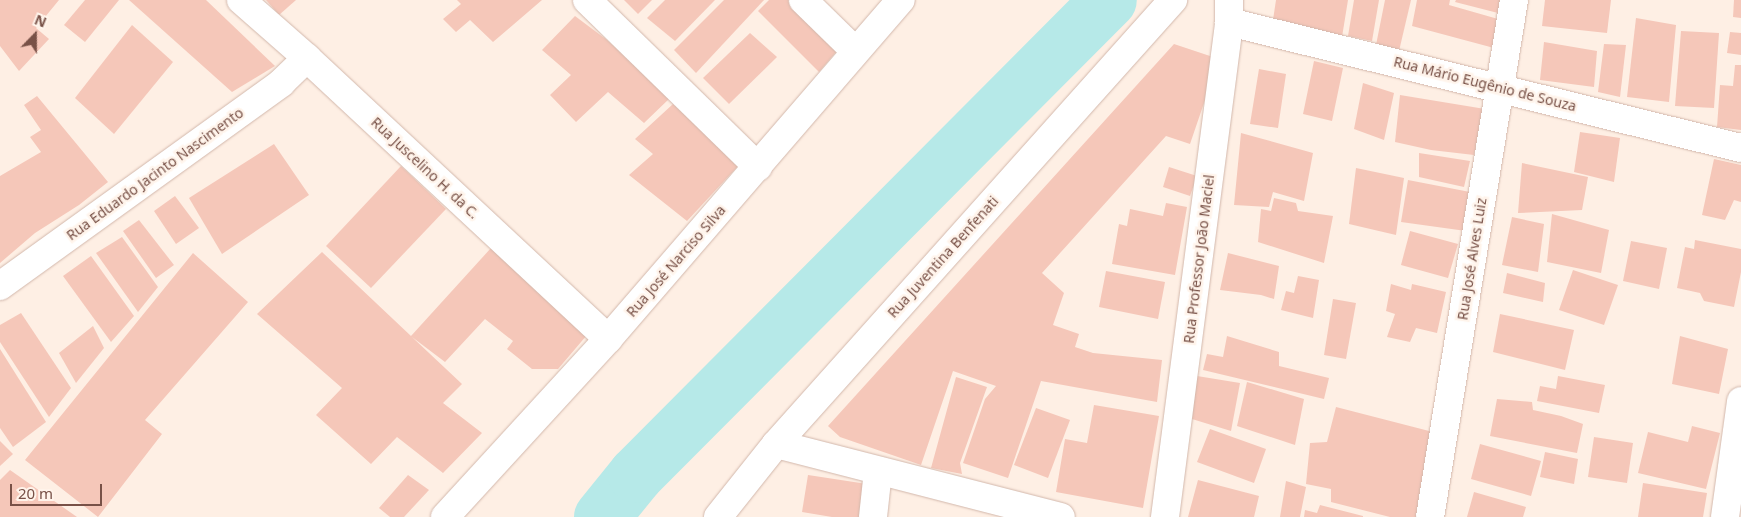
<!DOCTYPE html>
<meta charset="utf-8">
<style>
body{margin:0}
#map{position:relative;width:1741px;height:517px;overflow:hidden;background:#feefe4;font-family:"Noto Sans",sans-serif}
div>[style]{position:absolute}
.river>*{height:56px;margin:-28px;padding:0 28px;transform-origin:28px;border-radius:28px;background:#b6e9e8}
.building>*{inset:0;background:#f5c7b9}
.roads{filter:drop-shadow(0 0 1px #d2b7ab) drop-shadow(0 0 1px #d2b7ab)}
.minor>*{height:28px;margin:-14px;padding:0 14px;transform-origin:14px;border-radius:14px;background:#fff}
span{translate:-50% -50%;white-space:nowrap;text-align:center;line-height:1.15;-webkit-text-stroke:5px #fff4eb;paint-order:stroke}
.street-label{font-size:14px;color:#785147}
.north{position:absolute;left:10px;top:10px;width:50px;height:50px;-webkit-text-stroke:4px #fff4eb;paint-order:stroke;rotate:22deg;font-size:14px;font-weight:700;line-height:20px;text-align:center;color:#785147}
.north::after{content:'';display:block;margin:auto;width:18px;height:22px;background:#785147;clip-path:polygon(50% 0,100% 100%,50% 72%,0 100%)}
.scale{position:absolute;left:10px;top:484px;width:92px;height:22px;box-sizing:border-box;border:2px solid #785147;border-top:0;padding-left:6px;font-size:15px;line-height:18px;white-space:nowrap;color:#785147;-webkit-text-stroke:4px #fff4eb;paint-order:stroke}
</style>
<div id="map">
<div class="river">
<i style="left:602px;top:517px;width:54px;rotate:-51deg"></i>
<i style="left:636px;top:475px;width:670px;rotate:-45.12deg"></i>
</div>
<div class="building">
<i style="clip-path:polygon(0 0,59px 0,36px 28px,49px 39px,19px 71px,0 46px)"></i>
<i style="clip-path:polygon(85px 0,119px 0,85px 42px,64px 25px)"></i>
<i style="clip-path:polygon(129px 0,206px 0,275px 66px,232px 92px)"></i>
<i style="clip-path:polygon(266px 0,296px 0,279px 15px)"></i>
<i style="clip-path:polygon(457px 0,542px 0,493px 42px,470px 20px,456px 32px,443px 19px,461px 4px)"></i>
<i style="clip-path:polygon(624px 0,652px 0,638px 14px)"></i>
<i style="clip-path:polygon(665px 0,715px 0,675px 41px,647px 18px)"></i>
<i style="clip-path:polygon(724px 0,764px 0,696px 73px,674px 50px)"></i>
<i style="clip-path:polygon(769px 0,796px 0,842px 45px,819px 72px,758px 11px)"></i>
<i style="clip-path:polygon(1276px 0,1348px 0,1342px 37px,1273px 20px)"></i>
<i style="clip-path:polygon(1354px 0,1379px 0,1372px 41px,1348px 36px)"></i>
<i style="clip-path:polygon(1385px 0,1411px 0,1399px 51px,1376px 45px)"></i>
<i style="clip-path:polygon(1417px 0,1450px 0,1449px 5px,1498px 19px,1494px 48px,1412px 26px)"></i>
<i style="clip-path:polygon(1456px 0,1501px 0,1498px 13px,1455px 2px)"></i>
<i style="clip-path:polygon(1545px 0,1611px 0,1607px 33px,1542px 26px)"></i>
<i style="clip-path:polygon(1734px 0,1741px 0,1741px 18px,1733px 17px)"></i>
<i style="clip-path:polygon(575px 16px,607px 40px,670px 98px,644px 123px,608px 92px,576px 122px,550px 95px,571px 75px,542px 50px)"></i>
<i style="clip-path:polygon(1636px 18px,1676px 25px,1669px 102px,1627px 97px)"></i>
<i style="clip-path:polygon(132px 25px,173px 62px,114px 134px,75px 98px)"></i>
<i style="clip-path:polygon(1681px 31px,1719px 33px,1714px 108px,1675px 106px)"></i>
<i style="clip-path:polygon(1730px 32px,1741px 33px,1741px 55px,1727px 53px)"></i>
<i style="clip-path:polygon(750px 33px,777px 57px,729px 104px,703px 78px)"></i>
<i style="clip-path:polygon(1544px 42px,1597px 51px,1594px 87px,1540px 80px)"></i>
<i style="clip-path:polygon(1174px 44px,1219px 59px,1190px 144px,1166px 136px,1042px 273px,1064px 293px,1053px 325px,1079px 334px,1075px 347px,1093px 353px,1162px 360px,1157px 402px,1041px 381px,1008px 478px,963px 463px,985px 399px,996px 386px,953px 371px,921px 465px,840px 437px,828px 426px)"></i>
<i style="clip-path:polygon(1604px 44px,1626px 45px,1620px 97px,1598px 92px)"></i>
<i style="clip-path:polygon(1314px 61px,1343px 68px,1332px 121px,1303px 114px)"></i>
<i style="clip-path:polygon(1735px 65px,1741px 65px,1741px 130px,1717px 127px,1720px 85px,1733px 86px)"></i>
<i style="clip-path:polygon(1259px 69px,1286px 74px,1278px 128px,1250px 124px)"></i>
<i style="clip-path:polygon(1363px 83px,1394px 93px,1384px 140px,1354px 129px)"></i>
<i style="clip-path:polygon(1400px 95px,1485px 109px,1474px 155px,1431px 150px,1395px 142px)"></i>
<i style="clip-path:polygon(37px 96px,108px 182px,79px 205px,35px 233px,0 263px,0 176px,41px 152px,30px 137px,41px 130px,24px 105px)"></i>
<i style="clip-path:polygon(673px 104px,739px 165px,687px 221px,629px 175px,653px 154px,635px 139px)"></i>
<i style="clip-path:polygon(1580px 132px,1620px 138px,1614px 182px,1574px 172px)"></i>
<i style="clip-path:polygon(1241px 133px,1313px 153px,1304px 201px,1273px 192px,1269px 207px,1234px 205px)"></i>
<i style="clip-path:polygon(274px 144px,309px 195px,222px 254px,189px 198px)"></i>
<i style="clip-path:polygon(1419px 153px,1470px 161px,1464px 187px,1419px 177px)"></i>
<i style="clip-path:polygon(1714px 159px,1741px 165px,1741px 202px,1734px 200px,1725px 220px,1702px 215px)"></i>
<i style="clip-path:polygon(1522px 163px,1588px 177px,1582px 210px,1518px 213px)"></i>
<i style="clip-path:polygon(401px 166px,446px 209px,371px 288px,326px 246px)"></i>
<i style="clip-path:polygon(1169px 167px,1197px 176px,1190px 196px,1163px 187px)"></i>
<i style="clip-path:polygon(1356px 168px,1404px 178px,1396px 235px,1349px 224px)"></i>
<i style="clip-path:polygon(1408px 180px,1470px 192px,1466px 231px,1401px 222px)"></i>
<i style="clip-path:polygon(175px 196px,199px 228px,176px 244px,154px 211px)"></i>
<i style="clip-path:polygon(1274px 198px,1296px 203px,1298px 211px,1333px 216px,1324px 263px,1258px 242px,1261px 209px,1271px 211px)"></i>
<i style="clip-path:polygon(1166px 203px,1187px 207px,1175px 275px,1112px 264px,1119px 224px,1127px 226px,1130px 209px,1163px 216px)"></i>
<i style="clip-path:polygon(1552px 214px,1609px 230px,1601px 273px,1547px 262px)"></i>
<i style="clip-path:polygon(1512px 217px,1544px 224px,1538px 272px,1502px 265px)"></i>
<i style="clip-path:polygon(139px 220px,174px 265px,156px 278px,123px 231px)"></i>
<i style="clip-path:polygon(1410px 231px,1458px 244px,1448px 278px,1401px 265px)"></i>
<i style="clip-path:polygon(122px 237px,158px 287px,138px 312px,96px 253px)"></i>
<i style="clip-path:polygon(1695px 240px,1741px 249px,1741px 272px,1734px 307px,1704px 301px,1700px 293px,1677px 288px,1685px 247px,1694px 249px)"></i>
<i style="clip-path:polygon(1631px 241px,1667px 248px,1659px 289px,1623px 281px)"></i>
<i style="clip-path:polygon(491px 248px,587px 335px,558px 369px,532px 369px,507px 349px,513px 341px,485px 319px,445px 362px,412px 337px,462px 384px,443px 403px,482px 433px,443px 473px,397px 437px,371px 464px,316px 415px,342px 388px,257px 314px,322px 252px,411px 336px)"></i>
<i style="clip-path:polygon(193px 253px,248px 302px,145px 420px,162px 434px,98px 517px,25px 460px)"></i>
<i style="clip-path:polygon(1228px 253px,1279px 266px,1274px 299px,1261px 295px,1220px 290px)"></i>
<i style="clip-path:polygon(91px 256px,134px 316px,111px 342px,63px 276px)"></i>
<i style="clip-path:polygon(1573px 270px,1618px 285px,1604px 325px,1559px 310px)"></i>
<i style="clip-path:polygon(1106px 271px,1165px 282px,1158px 319px,1099px 307px)"></i>
<i style="clip-path:polygon(1507px 273px,1545px 283px,1543px 302px,1503px 293px)"></i>
<i style="clip-path:polygon(1298px 276px,1319px 280px,1313px 318px,1281px 310px,1286px 291px,1294px 293px)"></i>
<i style="clip-path:polygon(1391px 284px,1411px 290px,1412px 284px,1446px 292px,1437px 333px,1416px 328px,1410px 342px,1387px 337px,1395px 314px,1386px 311px)"></i>
<i style="clip-path:polygon(1333px 299px,1356px 303px,1346px 359px,1324px 355px)"></i>
<i style="clip-path:polygon(21px 313px,71px 388px,49px 417px,0 342px,0 325px)"></i>
<i style="clip-path:polygon(1500px 314px,1574px 330px,1565px 370px,1493px 352px)"></i>
<i style="clip-path:polygon(93px 326px,104px 348px,76px 383px,59px 353px)"></i>
<i style="clip-path:polygon(1227px 336px,1279px 352px,1279px 366px,1329px 378px,1324px 399px,1203px 370px,1207px 354px,1223px 357px)"></i>
<i style="clip-path:polygon(1680px 336px,1728px 349px,1719px 394px,1672px 384px)"></i>
<i style="clip-path:polygon(0 349px,46px 422px,13px 447px,0 428px)"></i>
<i style="clip-path:polygon(1197px 376px,1240px 383px,1231px 431px,1192px 419px)"></i>
<i style="clip-path:polygon(1558px 376px,1605px 385px,1599px 413px,1537px 401px,1540px 386px,1556px 389px)"></i>
<i style="clip-path:polygon(956px 377px,987px 387px,960px 463px,962px 474px,931px 468px)"></i>
<i style="clip-path:polygon(1247px 382px,1304px 399px,1295px 445px,1237px 426px)"></i>
<i style="clip-path:polygon(1497px 399px,1532px 402px,1533px 410px,1561px 416px,1583px 424px,1577px 453px,1490px 436px)"></i>
<i style="clip-path:polygon(1094px 405px,1159px 416px,1143px 508px,1056px 492px,1065px 439px,1087px 443px)"></i>
<i style="clip-path:polygon(1336px 407px,1433px 432px,1417px 517px,1390px 517px,1331px 502px,1331px 489px,1306px 484px,1310px 443px,1327px 442px)"></i>
<i style="clip-path:polygon(1036px 408px,1070px 420px,1048px 478px,1014px 465px)"></i>
<i style="clip-path:polygon(1692px 426px,1720px 433px,1706px 489px,1638px 473px,1648px 432px,1688px 442px)"></i>
<i style="clip-path:polygon(1210px 429px,1266px 449px,1254px 483px,1197px 462px)"></i>
<i style="clip-path:polygon(1594px 437px,1633px 443px,1627px 483px,1588px 477px)"></i>
<i style="clip-path:polygon(0 441px,13px 454px,0 466px)"></i>
<i style="clip-path:polygon(1480px 444px,1541px 461px,1531px 496px,1471px 479px)"></i>
<i style="clip-path:polygon(1545px 452px,1578px 459px,1574px 484px,1540px 477px)"></i>
<i style="clip-path:polygon(10px 470px,77px 517px,0 517px,0 480px)"></i>
<i style="clip-path:polygon(408px 475px,429px 490px,404px 517px,390px 517px,379px 508px)"></i>
<i style="clip-path:polygon(808px 475px,867px 484px,863px 517px,832px 517px,802px 512px)"></i>
<i style="clip-path:polygon(1198px 480px,1259px 496px,1254px 517px,1188px 517px)"></i>
<i style="clip-path:polygon(1286px 481px,1306px 487px,1300px 517px,1280px 517px)"></i>
<i style="clip-path:polygon(1643px 483px,1707px 493px,1703px 517px,1638px 517px)"></i>
<i style="clip-path:polygon(1474px 492px,1526px 507px,1523px 517px,1467px 517px)"></i>
<i style="clip-path:polygon(1320px 505px,1363px 516px,1363px 517px,1304px 517px,1305px 510px,1317px 513px)"></i>
</div>
<div class="roads">
<div class="minor">
<i style="left:241px;top:0;width:88px;rotate:41.3deg"></i>
<i style="left:307px;top:58px;width:412px;rotate:43deg"></i>
<i style="left:587px;top:0;width:239px;rotate:44.3deg"></i>
<i style="left:803px;top:0;width:73px;rotate:44.4deg"></i>
<i style="left:1229px;top:22px;width:527px;rotate:13.83deg"></i>
<i style="left:0;top:286px;width:347px;rotate:-35.8deg"></i>
<i style="left:281px;top:83px;width:36px;rotate:-44deg"></i>
<i style="left:776px;top:444px;width:294px;rotate:14.4deg"></i>
<i style="left:445px;top:517px;width:241px;rotate:-47.5deg"></i>
<i style="left:608px;top:339px;width:448px;rotate:-49.2deg"></i>
<i style="left:718px;top:517px;width:93px;rotate:-51.5deg"></i>
<i style="left:776px;top:444px;width:596px;rotate:-48.2deg"></i>
<i style="left:873px;top:517px;width:46px;rotate:-83.8deg"></i>
<i style="left:1165px;top:517px;width:499px;rotate:-82.6deg"></i>
<i style="left:1229px;top:22px;width:22px;rotate:-90deg"></i>
<i style="left:1430px;top:517px;width:524px;rotate:-80.77deg"></i>
<i style="left:1725px;top:517px;width:117px;rotate:-82.1deg"></i>
</div>
</div>
<div class="street-label">
<span style="left:1485px;top:84px;rotate:14deg">Rua Mário Eugênio de Souza</span>
<span style="left:425px;top:168px;rotate:43deg">Rua Juscelino H. da C.</span>
<span style="left:155px;top:174px;rotate:-36deg">Rua Eduardo Jacinto Nascimento</span>
<span style="left:943px;top:257px;rotate:-48deg">Rua Juventina Benfenati</span>
<span style="left:1199px;top:259px;rotate:-83deg">Rua Professor João Maciel</span>
<span style="left:1472px;top:259px;rotate:-81deg">Rua José Alves Luiz</span>
<span style="left:676px;top:261px;rotate:-49deg">Rua José Narciso Silva</span>
</div>
<div class="north">N</div>
<div class="scale">20 m</div>
</div>
